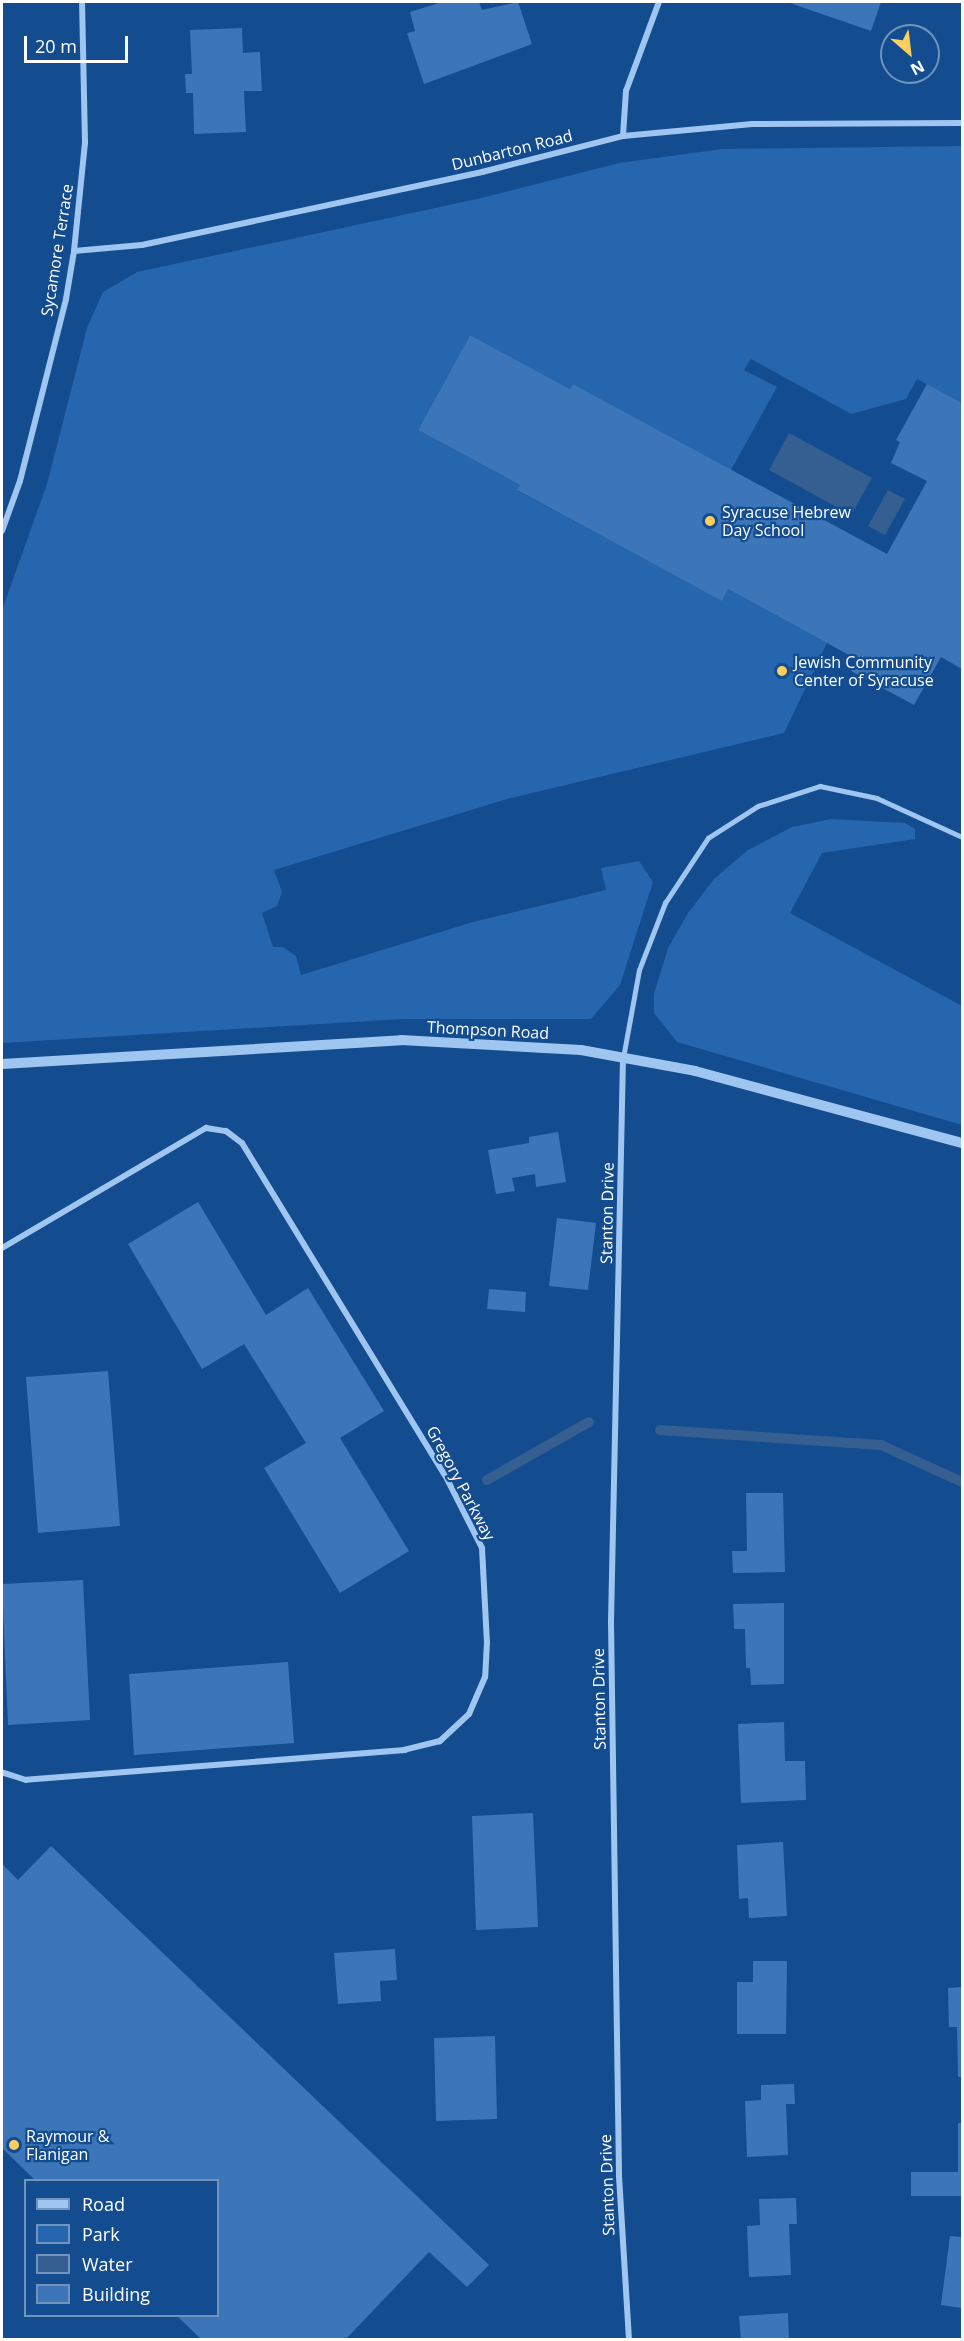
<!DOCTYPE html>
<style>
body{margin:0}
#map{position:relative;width:964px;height:2341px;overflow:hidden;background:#134c8f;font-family:"Open Sans",sans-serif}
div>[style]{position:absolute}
.green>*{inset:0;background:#2566af}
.water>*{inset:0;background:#355f90}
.stream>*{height:10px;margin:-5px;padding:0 5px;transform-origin:5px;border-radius:5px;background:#355f90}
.building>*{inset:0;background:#3c76b9}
.service>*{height:4.5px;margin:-2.25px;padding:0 2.25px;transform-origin:2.25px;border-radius:2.25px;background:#9fc5f1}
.minor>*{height:6px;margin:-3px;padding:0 3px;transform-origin:3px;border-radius:3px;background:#9fc5f1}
.tertiary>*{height:10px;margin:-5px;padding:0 5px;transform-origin:5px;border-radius:5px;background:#9fc5f1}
.dots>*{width:16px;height:16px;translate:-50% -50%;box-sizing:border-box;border:3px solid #134c8f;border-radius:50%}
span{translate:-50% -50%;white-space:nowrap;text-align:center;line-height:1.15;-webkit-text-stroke:4.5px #134c8f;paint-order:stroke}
.street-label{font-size:16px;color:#fff}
.poi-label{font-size:16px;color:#fff}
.left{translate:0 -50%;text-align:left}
.frame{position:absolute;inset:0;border:3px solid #fff;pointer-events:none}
.legend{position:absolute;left:24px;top:2179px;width:195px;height:138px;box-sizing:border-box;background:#134c8f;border:2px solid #7194bc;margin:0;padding:8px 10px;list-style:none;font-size:18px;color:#fff}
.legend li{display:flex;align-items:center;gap:12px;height:30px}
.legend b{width:30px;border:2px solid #7194bc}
.north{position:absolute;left:880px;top:24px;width:60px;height:60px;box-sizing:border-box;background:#134c8f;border:2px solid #7194bc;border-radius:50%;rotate:152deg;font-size:16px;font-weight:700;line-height:24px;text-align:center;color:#fff}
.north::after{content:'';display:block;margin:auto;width:21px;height:27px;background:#ffce5f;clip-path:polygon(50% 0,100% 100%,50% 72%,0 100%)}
.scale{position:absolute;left:24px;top:36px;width:104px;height:27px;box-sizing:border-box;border:3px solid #fff;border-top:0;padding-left:8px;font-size:18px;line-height:21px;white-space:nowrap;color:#fff;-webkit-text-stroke:4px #134c8f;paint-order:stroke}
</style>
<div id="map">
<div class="green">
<i style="clip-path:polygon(962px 146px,962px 403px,917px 379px,906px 399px,851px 414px,751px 359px,744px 370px,777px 387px,731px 470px,573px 384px,570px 389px,470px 335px,418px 430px,520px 485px,518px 491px,721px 600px,728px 589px,827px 643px,784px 733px,507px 799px,274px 870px,282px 892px,277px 906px,262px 913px,273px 947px,283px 947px,296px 956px,301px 975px,473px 922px,606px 890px,601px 868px,639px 861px,653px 882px,620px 985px,591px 1019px,403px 1019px,2px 1043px,2px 610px,47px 484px,87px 328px,103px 292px,137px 272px,477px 199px,619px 163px,722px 149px)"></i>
<i style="clip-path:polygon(831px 819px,905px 823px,915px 829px,915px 839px,822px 853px,790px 913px,962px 1006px,962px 1125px,677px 1042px,654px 1013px,654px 994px,668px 948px,688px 913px,714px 879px,748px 850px,792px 827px)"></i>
</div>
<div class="water">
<i style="clip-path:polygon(789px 433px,872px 478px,851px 515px,769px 470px)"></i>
<i style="clip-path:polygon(888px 490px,905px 499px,885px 535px,868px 526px)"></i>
</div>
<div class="stream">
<i style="left:660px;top:1430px;width:222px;rotate:3.9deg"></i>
<i style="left:881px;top:1445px;width:89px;rotate:24.6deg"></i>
<i style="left:487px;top:1480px;width:117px;rotate:-29.6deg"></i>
</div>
<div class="building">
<i style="clip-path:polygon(442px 2px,479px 2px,482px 10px,518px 2px,532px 44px,424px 84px,407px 33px,415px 31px,410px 12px)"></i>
<i style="clip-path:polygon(787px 2px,881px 2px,871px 31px)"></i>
<i style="clip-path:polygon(242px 28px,243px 53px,260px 52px,262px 91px,244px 91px,246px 132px,194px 134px,193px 93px,186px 93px,185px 74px,192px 74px,190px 30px)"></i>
<i style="clip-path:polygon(470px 335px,570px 389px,573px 384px,887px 554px,927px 481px,891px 463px,900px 442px,896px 440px,927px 384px,962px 403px,962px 669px,941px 657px,914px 705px,851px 671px,858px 660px,728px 589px,722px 601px,517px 490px,520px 485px,418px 430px)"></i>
<i style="clip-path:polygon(558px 1132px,566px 1182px,536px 1187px,535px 1174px,512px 1178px,515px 1191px,496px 1194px,488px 1150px,529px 1143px,529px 1137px)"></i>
<i style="clip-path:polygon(198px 1202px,266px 1315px,308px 1288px,384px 1411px,340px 1438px,409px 1551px,340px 1593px,264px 1468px,306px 1443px,244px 1344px,202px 1369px,128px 1244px)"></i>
<i style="clip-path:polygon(557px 1218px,596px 1223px,588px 1290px,549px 1286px)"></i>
<i style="clip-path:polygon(489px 1289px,526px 1292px,525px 1312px,487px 1309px)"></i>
<i style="clip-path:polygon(108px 1371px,120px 1526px,38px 1533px,26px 1377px)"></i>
<i style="clip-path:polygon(746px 1493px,783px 1493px,785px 1572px,733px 1573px,732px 1551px,747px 1551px)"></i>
<i style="clip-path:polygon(83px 1580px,90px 1720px,8px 1725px,2px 1584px)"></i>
<i style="clip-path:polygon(784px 1603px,784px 1684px,751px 1685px,750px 1668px,746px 1668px,745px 1629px,734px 1629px,733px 1604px)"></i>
<i style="clip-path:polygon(288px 1662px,294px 1743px,134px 1755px,129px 1674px)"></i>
<i style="clip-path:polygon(784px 1722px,785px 1761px,805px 1761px,806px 1800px,741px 1803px,738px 1724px)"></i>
<i style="clip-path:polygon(533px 1813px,538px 1927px,476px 1930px,472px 1816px)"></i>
<i style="clip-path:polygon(783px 1842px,787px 1916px,749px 1918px,748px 1898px,739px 1899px,737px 1845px)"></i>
<i style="clip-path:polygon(51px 1846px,489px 2265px,467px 2287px,429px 2252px,345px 2340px,202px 2340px,177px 2316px,218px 2316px,218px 2180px,35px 2180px,2px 2148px,2px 1864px,18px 1880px)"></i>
<i style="clip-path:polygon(395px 1949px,397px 1980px,380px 1981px,381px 2001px,338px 2004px,334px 1953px)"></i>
<i style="clip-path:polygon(753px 1961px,787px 1961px,786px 2034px,737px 2034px,737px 1982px,753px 1982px)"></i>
<i style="clip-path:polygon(962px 1987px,962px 2077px,958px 2077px,957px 2027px,949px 2027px,948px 1988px)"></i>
<i style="clip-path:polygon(495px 2036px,497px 2119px,436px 2121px,434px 2038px)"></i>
<i style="clip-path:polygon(794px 2084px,795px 2104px,786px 2104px,788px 2155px,747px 2157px,745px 2101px,761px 2100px,761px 2085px)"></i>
<i style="clip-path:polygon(958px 2123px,962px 2123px,962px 2196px,911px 2196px,911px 2172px,958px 2172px)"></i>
<i style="clip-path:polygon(796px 2198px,797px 2224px,789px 2224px,791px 2275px,749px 2277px,747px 2226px,760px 2225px,759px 2199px)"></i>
<i style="clip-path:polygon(950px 2236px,962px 2237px,962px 2308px,941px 2305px)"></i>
<i style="clip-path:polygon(788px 2313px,789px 2340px,741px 2340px,739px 2316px)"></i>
</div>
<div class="service">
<i style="left:623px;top:1058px;width:89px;rotate:-79.7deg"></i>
<i style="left:639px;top:970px;width:72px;rotate:-68.8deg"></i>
<i style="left:665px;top:903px;width:78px;rotate:-56.5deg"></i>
<i style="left:708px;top:838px;width:59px;rotate:-32.6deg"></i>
<i style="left:758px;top:806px;width:65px;rotate:-17.9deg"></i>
<i style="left:820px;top:786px;width:58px;rotate:11.9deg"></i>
<i style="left:877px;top:798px;width:94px;rotate:24.6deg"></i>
</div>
<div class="minor">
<i style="left:623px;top:136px;width:45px;rotate:-86.2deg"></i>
<i style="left:626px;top:91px;width:95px;rotate:-69.7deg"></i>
<i style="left:74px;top:251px;width:68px;rotate:-5deg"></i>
<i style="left:142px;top:245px;width:348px;rotate:-12.1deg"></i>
<i style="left:482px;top:172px;width:146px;rotate:-14.3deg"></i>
<i style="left:623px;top:136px;width:130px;rotate:-5.3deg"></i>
<i style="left:752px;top:124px;width:210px;rotate:-0.3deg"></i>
<i style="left:2px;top:531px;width:53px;rotate:-70.2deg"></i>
<i style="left:20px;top:481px;width:188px;rotate:-75.8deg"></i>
<i style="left:66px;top:299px;width:49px;rotate:-80.5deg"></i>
<i style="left:74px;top:251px;width:109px;rotate:-84.2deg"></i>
<i style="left:85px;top:143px;width:141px;rotate:-91.2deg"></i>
<i style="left:623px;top:1058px;width:564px;rotate:91.22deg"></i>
<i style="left:611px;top:1622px;width:554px;rotate:89.17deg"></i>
<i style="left:619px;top:2176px;width:164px;rotate:86.5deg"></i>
<i style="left:2px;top:1248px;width:237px;rotate:-30.5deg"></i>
<i style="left:206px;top:1128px;width:20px;rotate:9deg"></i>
<i style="left:226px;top:1131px;width:20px;rotate:37deg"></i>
<i style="left:242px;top:1143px;width:389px;rotate:58.6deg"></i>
<i style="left:445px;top:1475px;width:82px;rotate:63.1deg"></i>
<i style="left:482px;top:1548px;width:94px;rotate:87deg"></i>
<i style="left:487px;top:1642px;width:35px;rotate:93deg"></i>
<i style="left:485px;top:1677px;width:40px;rotate:113.4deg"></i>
<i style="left:469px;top:1714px;width:40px;rotate:137deg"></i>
<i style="left:440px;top:1741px;width:36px;rotate:166deg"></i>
<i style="left:405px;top:1750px;width:380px;rotate:175.5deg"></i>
<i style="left:26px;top:1780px;width:25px;rotate:-162deg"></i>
</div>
<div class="tertiary">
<i style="left:2px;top:1064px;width:400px;rotate:-3.4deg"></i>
<i style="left:401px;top:1040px;width:180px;rotate:3.2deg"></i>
<i style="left:581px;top:1050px;width:116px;rotate:10.4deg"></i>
<i style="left:695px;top:1071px;width:277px;rotate:15.1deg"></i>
</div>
<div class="dots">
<i style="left:710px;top:521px;background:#ffce5f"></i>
<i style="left:782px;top:671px;background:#ffce5f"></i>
<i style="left:14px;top:2145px;background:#ffce5f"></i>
</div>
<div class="street-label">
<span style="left:512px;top:150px;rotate:-14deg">Dunbarton Road</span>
<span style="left:57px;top:250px;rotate:-81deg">Sycamore Terrace</span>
<span style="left:488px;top:1030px;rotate:3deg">Thompson Road</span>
<span style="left:607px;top:1213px;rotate:-89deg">Stanton Drive</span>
<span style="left:461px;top:1483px;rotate:62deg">Gregory Parkway</span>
<span style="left:599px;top:1699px;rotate:-91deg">Stanton Drive</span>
<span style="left:607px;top:2185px;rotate:-92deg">Stanton Drive</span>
</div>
<div class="poi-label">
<span class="left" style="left:722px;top:521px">Syracuse Hebrew<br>Day School</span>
<span class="left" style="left:794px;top:671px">Jewish Community<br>Center of Syracuse</span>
<span class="left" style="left:26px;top:2145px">Raymour &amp;<br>Flanigan</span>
</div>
<div class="frame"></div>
<ul class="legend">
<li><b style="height:8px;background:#9fc5f1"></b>Road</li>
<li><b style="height:16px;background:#2566af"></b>Park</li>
<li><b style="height:16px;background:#355f90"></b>Water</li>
<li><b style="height:16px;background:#3c76b9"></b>Building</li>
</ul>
<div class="north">N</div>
<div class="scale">20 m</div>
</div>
